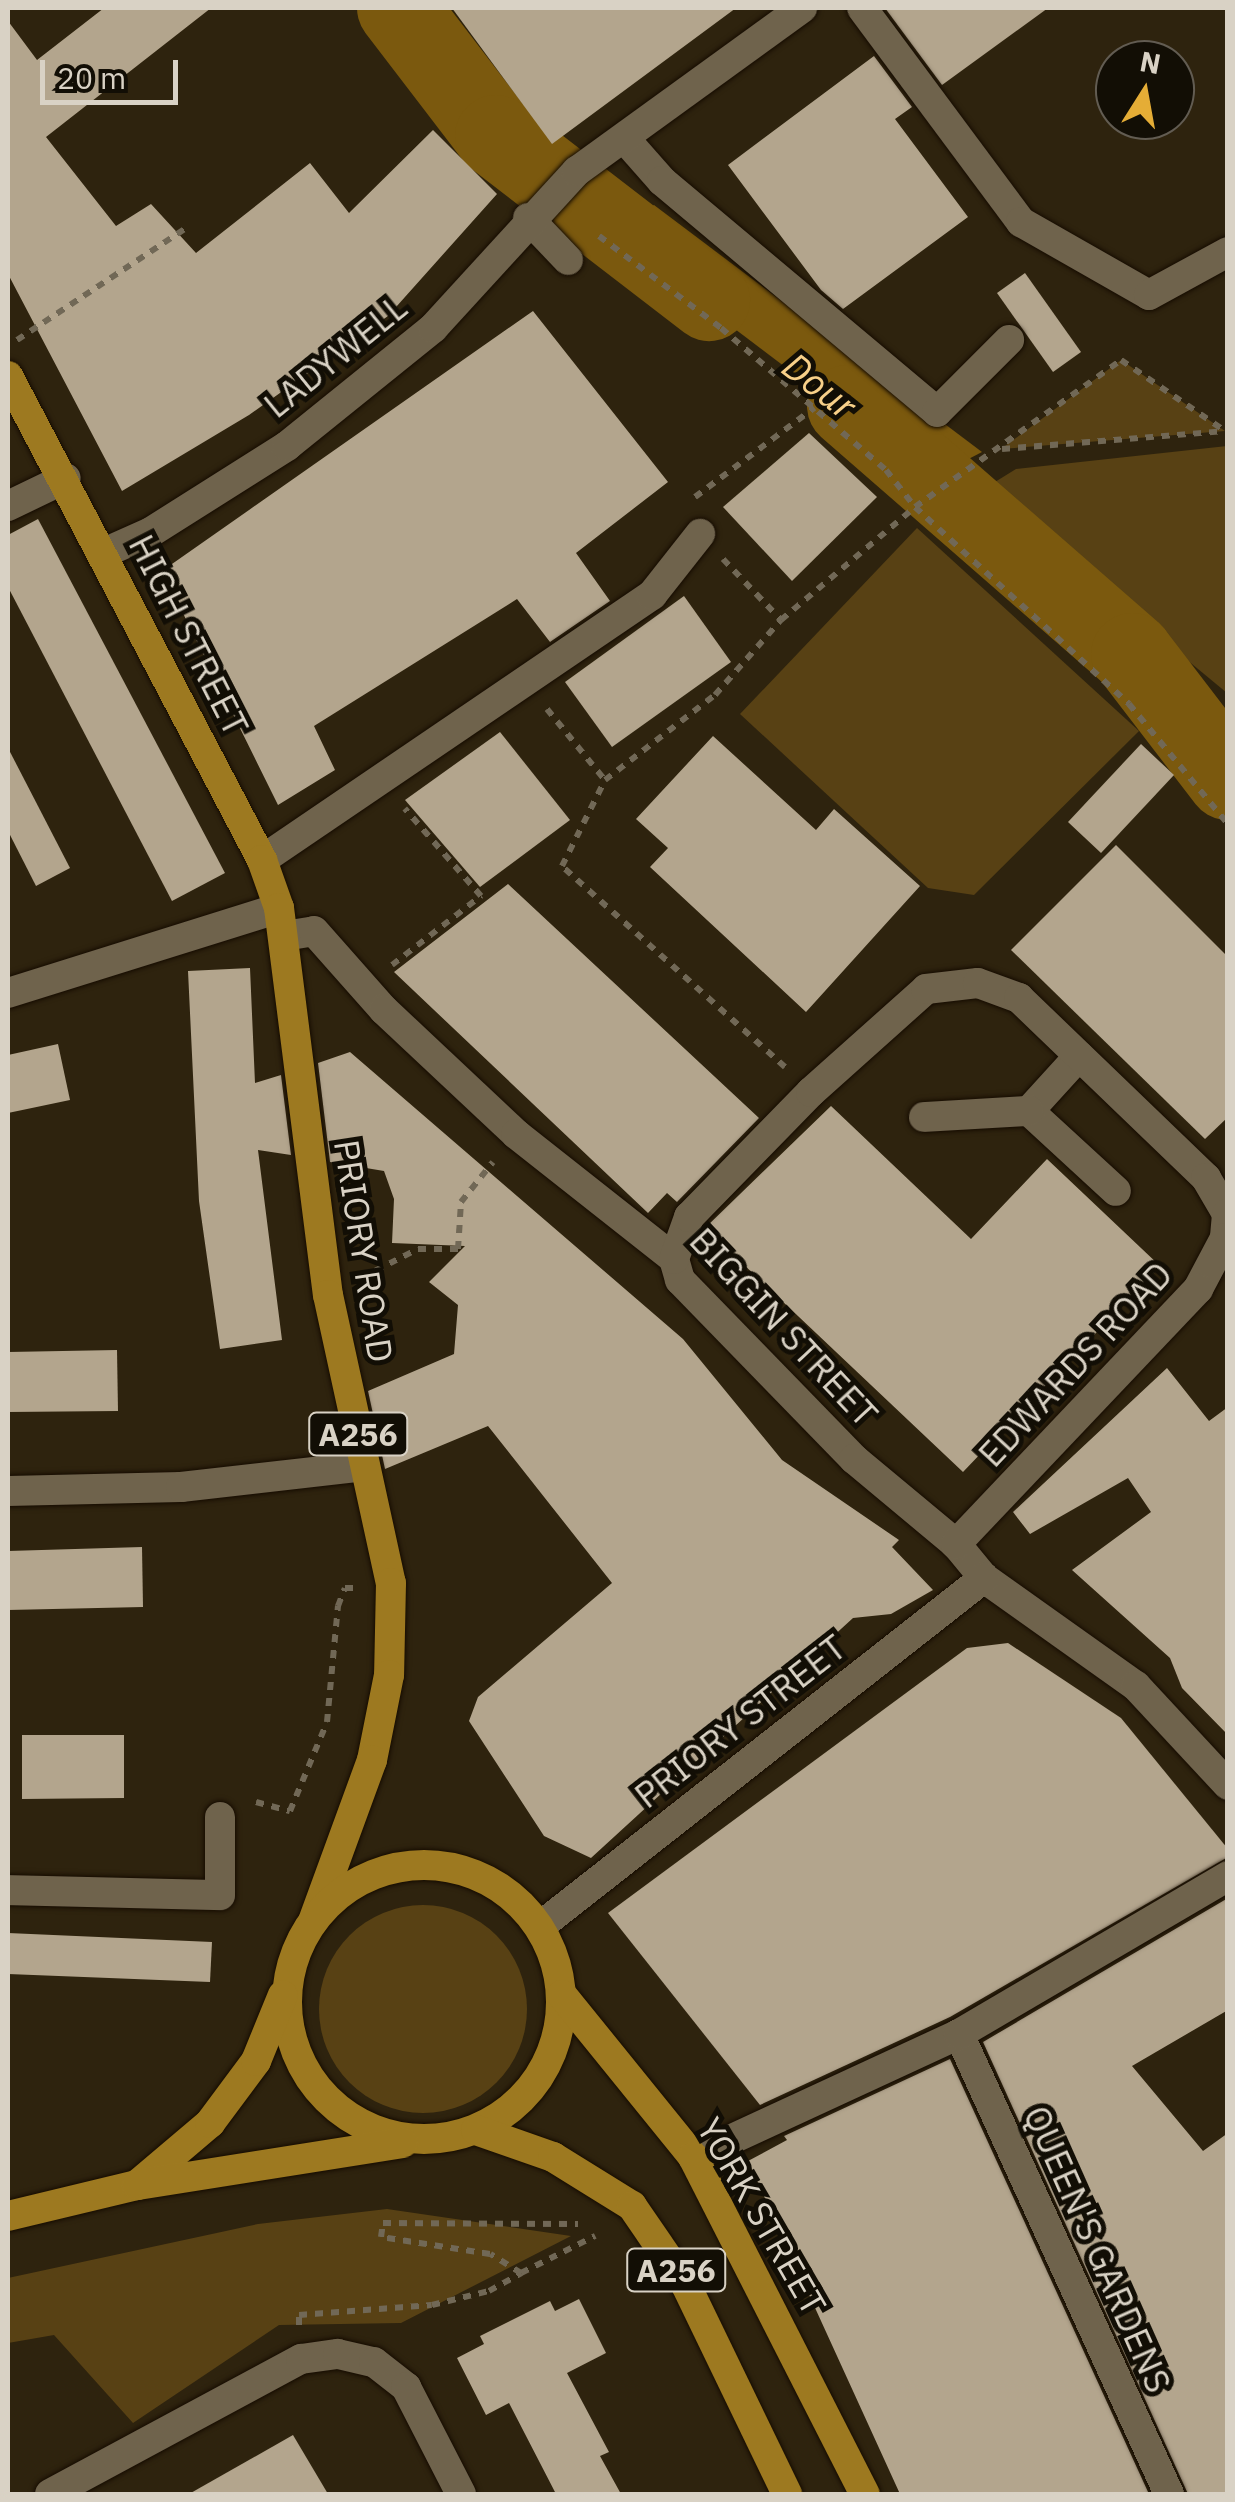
<!DOCTYPE html>
<style>
body{margin:0}
#map{position:relative;width:1235px;height:2502px;overflow:hidden;background:#2e230e;font-family:"IBM Plex Sans",sans-serif}
div>[style]{position:absolute}
.green>*{inset:0;background:#584114}
.round{border-radius:50%}
.water>*{inset:0;background:#7b590e}
.river>*{height:82px;margin:-41px;padding:0 41px;transform-origin:41px;border-radius:41px;background:#7b590e}
.building>*{inset:0;background:#b3a58d}
.path>*{height:6px;margin-top:-3px;transform-origin:0;background:repeating-linear-gradient(90deg,#716856 0 8px,transparent 0 16px)}
.roads{filter:drop-shadow(0 0 2px #160c00) drop-shadow(0 0 2px #160c00)}
.minor>*{height:30px;margin:-15px;padding:0 15px;transform-origin:15px;border-radius:15px;background:#6f634c}
.major>*{height:30px;margin:-15px;padding:0 15px;transform-origin:15px;border-radius:15px;background:#9d7920}
.major>.ring{margin:-15px;padding:0;box-sizing:content-box;background:none;border:30px solid #9d7920;border-radius:50%}
span{translate:-50% -50%;white-space:nowrap;text-align:center;line-height:1.15;-webkit-text-stroke:10px #120e05;paint-order:stroke}
.shield-label span{padding:2px 8px;background:#120e05;border:2px solid;border-radius:8px;-webkit-text-stroke-width:0}
.shield-label{font-size:32px;color:#d9d2c5;font-weight:700}
.street-label{font-size:35px;color:#d9d2c5}
.water-label{font-size:38px;color:#f8d089;font-style:italic}
.frame{position:absolute;inset:0;border:10px solid #d9d2c5;pointer-events:none}
.north{position:absolute;left:1095px;top:40px;width:100px;height:100px;box-sizing:border-box;background:#120e05;border:2px solid #625c52;border-radius:50%;rotate:11deg;font-size:28px;font-weight:700;line-height:40px;text-align:center;color:#d9d2c5}
.north::after{content:'';display:block;margin:auto;width:35px;height:45px;background:#e5ad36;clip-path:polygon(50% 0,100% 100%,50% 72%,0 100%)}
.scale{position:absolute;left:40px;top:60px;width:138px;height:45px;box-sizing:border-box;border:5px solid #d9d2c5;border-top:0;padding-left:12px;font-size:30px;line-height:35px;white-space:nowrap;color:#d9d2c5;-webkit-text-stroke:8px #120e05;paint-order:stroke}
</style>
<div id="map">
<div class="green">
<i style="clip-path:polygon(1121px 360px,1225px 431px,1001px 449px)"></i>
<i style="clip-path:polygon(1227px 446px,1227px 693px,982px 490px,1016px 469px)"></i>
<i style="clip-path:polygon(917px 528px,1139px 731px,974px 895px,928px 888px,740px 714px)"></i>
<i class="round" style="left:319px;top:1905px;width:208px;height:208px"></i>
<i style="clip-path:polygon(387px 2209px,571px 2236px,401px 2323px,279px 2325px,133px 2423px,54px 2335px,8px 2343px,8px 2278px,258px 2224px)"></i>
</div>
<div class="water">
<i style="clip-path:polygon(654px 205px,982px 452px,932px 478px,612px 236px)"></i>
<i style="clip-path:polygon(990px 489px,1213px 702px,1227px 721px,1227px 776px,1132px 654px,959px 509px)"></i>
</div>
<div class="river">
<i style="left:398px;top:8px;width:161px;rotate:52.6deg"></i>
<i style="left:496px;top:136px;width:269px;rotate:37.6deg"></i>
<i style="left:848px;top:406px;width:377px;rotate:41.1deg"></i>
<i style="left:1132px;top:654px;width:158px;rotate:52.5deg"></i>
</div>
<div class="building">
<i style="clip-path:polygon(104px 8px,211px 8px,46px 137px,116px 226px,151px 204px,196px 253px,310px 163px,349px 213px,433px 130px,497px 194px,388px 316px,249px 415px,122px 491px,8px 274px,8px 21px,37px 60px)"></i>
<i style="clip-path:polygon(452px 8px,736px 8px,552px 144px)"></i>
<i style="clip-path:polygon(885px 8px,1048px 8px,942px 85px)"></i>
<i style="clip-path:polygon(874px 56px,912px 107px,895px 119px,968px 217px,843px 309px,821px 290px,728px 165px)"></i>
<i style="clip-path:polygon(1025px 273px,1081px 352px,1053px 372px,997px 293px)"></i>
<i style="clip-path:polygon(533px 311px,668px 482px,576px 553px,610px 601px,550px 642px,517px 599px,314px 726px,335px 770px,278px 805px,162px 571px)"></i>
<i style="clip-path:polygon(809px 433px,877px 497px,792px 581px,723px 507px)"></i>
<i style="clip-path:polygon(38px 519px,225px 873px,172px 901px,8px 587px,8px 535px)"></i>
<i style="clip-path:polygon(684px 596px,731px 662px,612px 747px,565px 682px)"></i>
<i style="clip-path:polygon(500px 732px,570px 820px,480px 887px,405px 800px)"></i>
<i style="clip-path:polygon(713px 736px,816px 830px,834px 809px,920px 886px,806px 1012px,650px 867px,668px 848px,636px 819px)"></i>
<i style="clip-path:polygon(1141px 744px,1174px 775px,1101px 853px,1068px 822px)"></i>
<i style="clip-path:polygon(8px 748px,70px 868px,36px 886px,8px 831px)"></i>
<i style="clip-path:polygon(1116px 845px,1228px 957px,1228px 1117px,1205px 1139px,1011px 950px)"></i>
<i style="clip-path:polygon(508px 884px,759px 1118px,677px 1202px,667px 1193px,648px 1213px,394px 972px)"></i>
<i style="clip-path:polygon(250px 968px,255px 1083px,281px 1075px,291px 1155px,258px 1150px,282px 1340px,220px 1349px,199px 1201px,188px 971px)"></i>
<i style="clip-path:polygon(58px 1044px,70px 1100px,8px 1113px,8px 1055px)"></i>
<i style="clip-path:polygon(350px 1052px,683px 1339px,782px 1460px,899px 1540px,892px 1547px,933px 1590px,891px 1614px,853px 1618px,591px 1858px,544px 1836px,469px 1721px,478px 1697px,612px 1583px,488px 1426px,385px 1469px,368px 1391px,454px 1354px,458px 1305px,429px 1282px,465px 1246px,392px 1243px,394px 1199px,384px 1171px,330px 1162px,318px 1063px)"></i>
<i style="clip-path:polygon(831px 1106px,971px 1239px,1047px 1159px,1160px 1266px,963px 1472px,705px 1228px)"></i>
<i style="clip-path:polygon(117px 1350px,118px 1411px,8px 1412px,8px 1352px)"></i>
<i style="clip-path:polygon(1167px 1368px,1209px 1421px,1228px 1407px,1228px 1735px,1182px 1688px,1170px 1658px,1072px 1570px,1151px 1512px,1128px 1478px,1030px 1534px,1013px 1512px)"></i>
<i style="clip-path:polygon(142px 1547px,143px 1607px,8px 1610px,8px 1551px)"></i>
<i style="clip-path:polygon(1008px 1643px,1121px 1718px,1228px 1849px,1228px 1857px,950px 2017px,760px 2105px,608px 1913px,967px 1648px)"></i>
<i style="clip-path:polygon(22px 1735px,124px 1735px,124px 1798px,22px 1799px)"></i>
<i style="clip-path:polygon(1228px 1898px,1228px 2010px,1132px 2066px,1203px 2151px,1228px 2133px,1228px 2494px,1188px 2494px,983px 2042px)"></i>
<i style="clip-path:polygon(8px 1933px,212px 1942px,210px 1982px,8px 1974px)"></i>
<i style="clip-path:polygon(950px 2059px,1149px 2494px,900px 2494px,748px 2161px,787px 2140px,784px 2136px)"></i>
<i style="clip-path:polygon(579px 2299px,606px 2353px,567px 2373px,609px 2452px,600px 2456px,621px 2494px,556px 2494px,509px 2403px,486px 2415px,457px 2358px,484px 2344px,480px 2336px,550px 2301px,555px 2311px)"></i>
<i style="clip-path:polygon(293px 2435px,328px 2494px,189px 2494px)"></i>
</div>
<div class="path">
<i style="left:599px;top:236px;width:153px;rotate:37deg"></i>
<i style="left:721px;top:328px;width:218px;rotate:40.7deg"></i>
<i style="left:886px;top:470px;width:47px;rotate:51.9deg"></i>
<i style="left:915px;top:507px;width:291px;rotate:42.6deg"></i>
<i style="left:1129px;top:704px;width:156px;rotate:50.5deg"></i>
<i style="left:17px;top:340px;width:206px;rotate:-33.5deg"></i>
<i style="left:1002px;top:449px;width:223px;rotate:-4.6deg"></i>
<i style="left:695px;top:497px;width:149px;rotate:-36.8deg"></i>
<i style="left:723px;top:559px;width:84px;rotate:46.4deg"></i>
<i style="left:547px;top:709px;width:92px;rotate:50.8deg"></i>
<i style="left:392px;top:965px;width:113px;rotate:-37.8deg"></i>
<i style="left:481px;top:896px;width:116px;rotate:-131.1deg"></i>
<i style="left:785px;top:1067px;width:300px;rotate:-138deg"></i>
<i style="left:562px;top:866px;width:96px;rotate:-63.4deg"></i>
<i style="left:605px;top:780px;width:139px;rotate:-37.7deg"></i>
<i style="left:715px;top:695px;width:100px;rotate:-48.7deg"></i>
<i style="left:781px;top:620px;width:175px;rotate:-40.1deg"></i>
<i style="left:915px;top:507px;width:253px;rotate:-35.5deg"></i>
<i style="left:1121px;top:360px;width:126px;rotate:34.3deg"></i>
<i style="left:361px;top:1278px;width:64px;rotate:-27deg"></i>
<i style="left:418px;top:1249px;width:40px"></i>
<i style="left:458px;top:1249px;width:47px;rotate:-86.3deg"></i>
<i style="left:461px;top:1202px;width:51px;rotate:-51.3deg"></i>
<i style="left:256px;top:1802px;width:35px;rotate:15deg"></i>
<i style="left:290px;top:1811px;width:96px;rotate:-67.4deg"></i>
<i style="left:327px;top:1722px;width:117px;rotate:-84.6deg"></i>
<i style="left:338px;top:1606px;width:19px;rotate:-69deg"></i>
<i style="left:345px;top:1588px;width:9px"></i>
<i style="left:521px;top:2273px;width:83px;rotate:-26.6deg"></i>
<i style="left:299px;top:2325px;width:10px;rotate:-90deg"></i>
<i style="left:299px;top:2315px;width:133px;rotate:-4.3deg"></i>
<i style="left:432px;top:2305px;width:59px;rotate:-13.8deg"></i>
<i style="left:489px;top:2291px;width:37px;rotate:-29deg"></i>
<i style="left:521px;top:2273px;width:36px;rotate:-148deg"></i>
<i style="left:490px;top:2254px;width:110px;rotate:-171.1deg"></i>
<i style="left:381px;top:2237px;width:14px;rotate:-82deg"></i>
<i style="left:383px;top:2223px;width:195px;rotate:0.3deg"></i>
</div>
<div class="roads">
<div class="minor">
<i style="left:862px;top:8px;width:267px;rotate:53.4deg"></i>
<i style="left:1021px;top:222px;width:147px;rotate:29.7deg"></i>
<i style="left:1149px;top:295px;width:90px;rotate:-28.6deg"></i>
<i style="left:625px;top:139px;width:56px;rotate:48.6deg"></i>
<i style="left:662px;top:181px;width:359px;rotate:40deg"></i>
<i style="left:937px;top:412px;width:102px;rotate:-45deg"></i>
<i style="left:528px;top:218px;width:58px;rotate:46.4deg"></i>
<i style="left:8px;top:506px;width:64px;rotate:-25.8deg"></i>
<i style="left:104px;top:553px;width:51px;rotate:-24.1deg"></i>
<i style="left:151px;top:532px;width:161px;rotate:-32.3deg"></i>
<i style="left:287px;top:446px;width:188px;rotate:-38.9deg"></i>
<i style="left:433px;top:328px;width:213px;rotate:-47.5deg"></i>
<i style="left:577px;top:171px;width:278px;rotate:-35.9deg"></i>
<i style="left:262px;top:860px;width:472px;rotate:-34.2deg"></i>
<i style="left:652px;top:595px;width:78px;rotate:-51.8deg"></i>
<i style="left:284px;top:936px;width:30px;rotate:-9deg"></i>
<i style="left:314px;top:931px;width:106px;rotate:48.5deg"></i>
<i style="left:384px;top:1010px;width:181px;rotate:43.2deg"></i>
<i style="left:516px;top:1134px;width:201px;rotate:38.3deg"></i>
<i style="left:674px;top:1259px;width:22px;rotate:74deg"></i>
<i style="left:680px;top:1280px;width:250px;rotate:45.8deg"></i>
<i style="left:854px;top:1459px;width:133px;rotate:39.8deg"></i>
<i style="left:956px;top:1544px;width:44px;rotate:50.5deg"></i>
<i style="left:984px;top:1578px;width:186px;rotate:35.4deg"></i>
<i style="left:1136px;top:1686px;width:135px;rotate:47.1deg"></i>
<i style="left:8px;top:993px;width:284px;rotate:-17.4deg"></i>
<i style="left:1079px;top:1056px;width:74px;rotate:132.3deg"></i>
<i style="left:1029px;top:1111px;width:118px;rotate:42.6deg"></i>
<i style="left:924px;top:1117px;width:105px;rotate:-3.3deg"></i>
<i style="left:674px;top:1259px;width:45px;rotate:-70.3deg"></i>
<i style="left:689px;top:1217px;width:175px;rotate:-45.7deg"></i>
<i style="left:811px;top:1092px;width:154px;rotate:-41.8deg"></i>
<i style="left:926px;top:989px;width:52px;rotate:-6.6deg"></i>
<i style="left:978px;top:983px;width:44px;rotate:20.1deg"></i>
<i style="left:1019px;top:998px;width:260px;rotate:43.9deg"></i>
<i style="left:1206px;top:1178px;width:42px;rotate:59.7deg"></i>
<i style="left:1227px;top:1214px;width:24px;rotate:95deg"></i>
<i style="left:1225px;top:1238px;width:58px;rotate:117.9deg"></i>
<i style="left:1198px;top:1289px;width:352px;rotate:133.5deg"></i>
<i style="left:8px;top:1491px;width:173px;rotate:-1.3deg"></i>
<i style="left:181px;top:1487px;width:185px;rotate:-6.5deg"></i>
<i style="left:8px;top:1890px;width:212px;rotate:1.4deg"></i>
<i style="left:220px;top:1895px;width:78px;rotate:-90deg"></i>
<i style="left:543px;top:1924px;width:561px;rotate:-38.12deg"></i>
<i style="left:959px;top:2034px;width:506px;rotate:65.46deg"></i>
<i style="left:693px;top:2157px;width:293px;rotate:-24.8deg"></i>
<i style="left:959px;top:2034px;width:312px;rotate:-30.4deg"></i>
<i style="left:50px;top:2494px;width:285px;rotate:-28.3deg"></i>
<i style="left:301px;top:2359px;width:37px;rotate:-8deg"></i>
<i style="left:338px;top:2354px;width:37px;rotate:13deg"></i>
<i style="left:374px;top:2362px;width:41px;rotate:38deg"></i>
<i style="left:406px;top:2387px;width:120px;rotate:62.8deg"></i>
</div>
<div class="major">
<i style="left:8px;top:376px;width:547px;rotate:62.31deg"></i>
<i style="left:262px;top:860px;width:51px;rotate:70.5deg"></i>
<i style="left:279px;top:908px;width:390px;rotate:82.8deg"></i>
<i style="left:328px;top:1295px;width:295px;rotate:77.7deg"></i>
<i style="left:391px;top:1583px;width:92px;rotate:91.2deg"></i>
<i style="left:389px;top:1675px;width:87px;rotate:101.3deg"></i>
<i style="left:372px;top:1760px;width:171px;rotate:110.1deg"></i>
<i class="ring" style="left:287px;top:1865px;width:244px;height:244px"></i>
<i style="left:562px;top:1995px;width:208px;rotate:51deg"></i>
<i style="left:693px;top:2157px;width:378px;rotate:63deg"></i>
<i style="left:476px;top:2130px;width:82px;rotate:19.3deg"></i>
<i style="left:553px;top:2157px;width:93px;rotate:31.8deg"></i>
<i style="left:632px;top:2206px;width:96px;rotate:55.6deg"></i>
<i style="left:686px;top:2285px;width:232px;rotate:64.2deg"></i>
<i style="left:137px;top:2185px;width:96px;rotate:-40.3deg"></i>
<i style="left:210px;top:2123px;width:77px;rotate:-53.4deg"></i>
<i style="left:256px;top:2061px;width:71px;rotate:-67.8deg"></i>
<i style="left:8px;top:2216px;width:133px;rotate:-13.5deg"></i>
<i style="left:137px;top:2185px;width:269px;rotate:-9deg"></i>
</div>
</div>
<div class="shield-label">
<span style="left:358px;top:1434px">A256</span>
<span style="left:676px;top:2270px">A256</span>
</div>
<div class="street-label">
<span style="left:335px;top:356px;rotate:-39deg">LADYWELL</span>
<span style="left:189px;top:635px;rotate:63deg">HIGH STREET</span>
<span style="left:364px;top:1251px;rotate:81deg">PRIORY ROAD</span>
<span style="left:784px;top:1327px;rotate:47deg">BIGGIN STREET</span>
<span style="left:1075px;top:1364px;rotate:-47deg">EDWARDS ROAD</span>
<span style="left:740px;top:1721px;rotate:-38deg">PRIORY STREET</span>
<span style="left:762px;top:2216px;rotate:60deg">YORK STREET</span>
<span style="left:1098px;top:2249px;rotate:66deg">QUEEN'S GARDENS</span>
</div>
<div class="water-label">
<span style="left:820px;top:385px;rotate:38deg">Dour</span>
</div>
<div class="frame"></div>
<div class="north">N</div>
<div class="scale">20 m</div>
</div>
